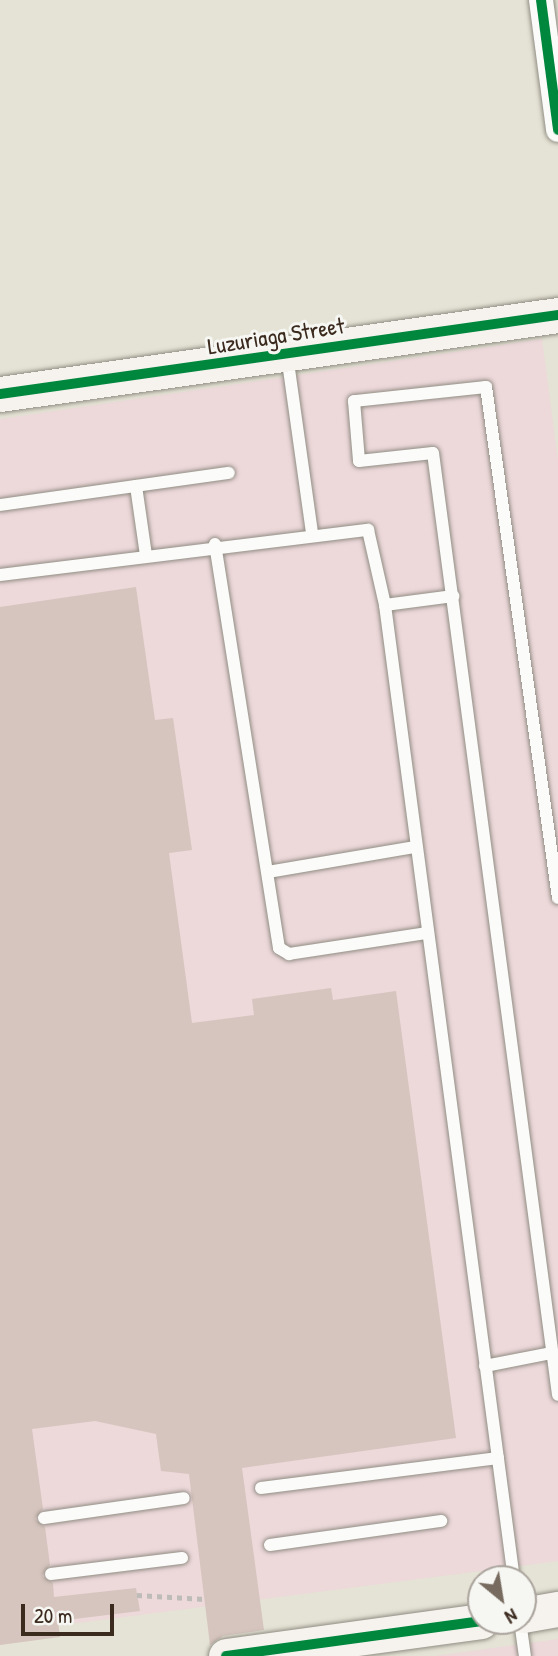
<!DOCTYPE html>
<style>
body{margin:0}
#map{position:relative;width:558px;height:1656px;overflow:hidden;background:#e5e3d5;font-family:"Patrick Hand",sans-serif}
div>[style]{position:absolute}
.built>*{inset:0;background:#edd8da}
.building>*{inset:0;background:#d6c5be}
.path>*{height:4.5px;margin-top:-2.25px;transform-origin:0;background:repeating-linear-gradient(90deg,#bebcb8 0 5px,transparent 0 10px)}
.roads{filter:drop-shadow(0 0 2px #918d84) drop-shadow(0 0 2px #918d84)}
.lane>*{height:12px;margin:-6px;padding:0 6px;transform-origin:6px;border-radius:6px;background:#fbfbf9}
.street>*{height:24px;margin:-12px;padding:0 12px;transform-origin:12px;border-radius:12px;background:#fbfbf9}
.secondary>*{height:35px;margin:-17.5px;padding:0 17.5px;transform-origin:17.5px;border-radius:17.5px;background:#f6f2ee}
.cycleway>*{height:10px;margin:-5px;padding:0 5px;transform-origin:5px;border-radius:5px;background:#00873e}
span{translate:-50% -50%;white-space:nowrap;text-align:center;line-height:1.15;-webkit-text-stroke:6px #f6f6f2;paint-order:stroke}
.street-label{font-size:23px;color:#3b2a1e}
.north{position:absolute;left:467px;top:1565px;width:70px;height:70px;box-sizing:border-box;background:#f6f6f2;border:2px solid #aba49d;border-radius:50%;rotate:150deg;font-size:19px;font-weight:700;line-height:28px;text-align:center;color:#3b2a1e}
.north::after{content:'';display:block;margin:auto;width:24px;height:32px;background:#766b5e;clip-path:polygon(50% 0,100% 100%,50% 72%,0 100%)}
.scale{position:absolute;left:21px;top:1604px;width:93px;height:32px;box-sizing:border-box;border:4px solid #3b2a1e;border-top:0;padding-left:9px;font-size:21px;line-height:24px;white-space:nowrap;color:#3b2a1e;-webkit-text-stroke:5px #f6f6f2;paint-order:stroke}
</style>
<div id="map">
<div class="built">
<i style="clip-path:polygon(542px 339px,558px 461px,558px 1561px,0 1633px,0 419px)"></i>
<i style="clip-path:polygon(558px 1639px,558px 1656px,435px 1656px)"></i>
</div>
<div class="building">
<i style="clip-path:polygon(136px 587px,155px 720px,173px 718px,192px 850px,169px 853px,192px 1023px,254px 1015px,252px 999px,331px 988px,333px 1000px,396px 991px,456px 1438px,242px 1468px,264px 1630px,223px 1636px,210px 1645px,189px 1474px,161px 1471px,156px 1434px,95px 1421px,32px 1429px,43px 1509px,35px 1519px,45px 1527px,50px 1565px,42px 1576px,53px 1583px,54px 1597px,136px 1588px,140px 1611px,58px 1621px,60px 1637px,0 1645px,0 607px)"></i>
</div>
<div class="path">
<i style="left:137px;top:1595px;width:68px;rotate:3.4deg"></i>
</div>
<div class="roads">
<div class="lane">
<i style="left:287px;top:355px;width:180px;rotate:82deg"></i>
<i style="left:136px;top:486px;width:70px;rotate:81.8deg"></i>
<i style="left:0;top:505px;width:231px;rotate:-8deg"></i>
<i style="left:215px;top:544px;width:409px;rotate:81deg"></i>
<i style="left:279px;top:948px;width:12px;rotate:31deg"></i>
<i style="left:289px;top:954px;width:139px;rotate:-8.7deg"></i>
<i style="left:0;top:575px;width:371px;rotate:-7deg"></i>
<i style="left:368px;top:530px;width:77px;rotate:77.2deg"></i>
<i style="left:385px;top:605px;width:983px;rotate:82.46deg"></i>
<i style="left:385px;top:605px;width:69px;rotate:-7.5deg"></i>
<i style="left:268px;top:872px;width:148px;rotate:-9.7deg"></i>
<i style="left:558px;top:898px;width:516px;rotate:-98.02deg"></i>
<i style="left:486px;top:387px;width:133px;rotate:173.9deg"></i>
<i style="left:354px;top:401px;width:60px;rotate:85.2deg"></i>
<i style="left:359px;top:461px;width:74px;rotate:-6.2deg"></i>
<i style="left:433px;top:453px;width:950px;rotate:82.44deg"></i>
<i style="left:485px;top:1366px;width:67px;rotate:-11.1deg"></i>
<i style="left:261px;top:1488px;width:239px;rotate:-7.2deg"></i>
<i style="left:44px;top:1518px;width:141px;rotate:-8.1deg"></i>
<i style="left:270px;top:1545px;width:173px;rotate:-8deg"></i>
<i style="left:51px;top:1574px;width:132px;rotate:-7deg"></i>
<i style="left:520px;top:1621px;width:35px;rotate:82deg"></i>
</div>
<div class="street">
<i style="left:541px;top:0;width:131px;rotate:82.5deg"></i>
</div>
<div class="secondary">
<i style="left:0;top:394px;width:564px;rotate:-8.06deg"></i>
<i style="left:523px;top:1615px;width:36px;rotate:-10deg"></i>
<i style="left:226px;top:1656px;width:257px;rotate:-7.8deg"></i>
</div>
</div>
<div class="cycleway">
<i style="left:541px;top:0;width:131px;rotate:82.5deg"></i>
<i style="left:0;top:394px;width:564px;rotate:-8.06deg"></i>
<i style="left:226px;top:1656px;width:257px;rotate:-7.8deg"></i>
</div>
<div class="street-label">
<span style="left:276px;top:336px;rotate:-9deg">Luzuriaga Street</span>
</div>
<div class="north">N</div>
<div class="scale">20 m</div>
</div>
